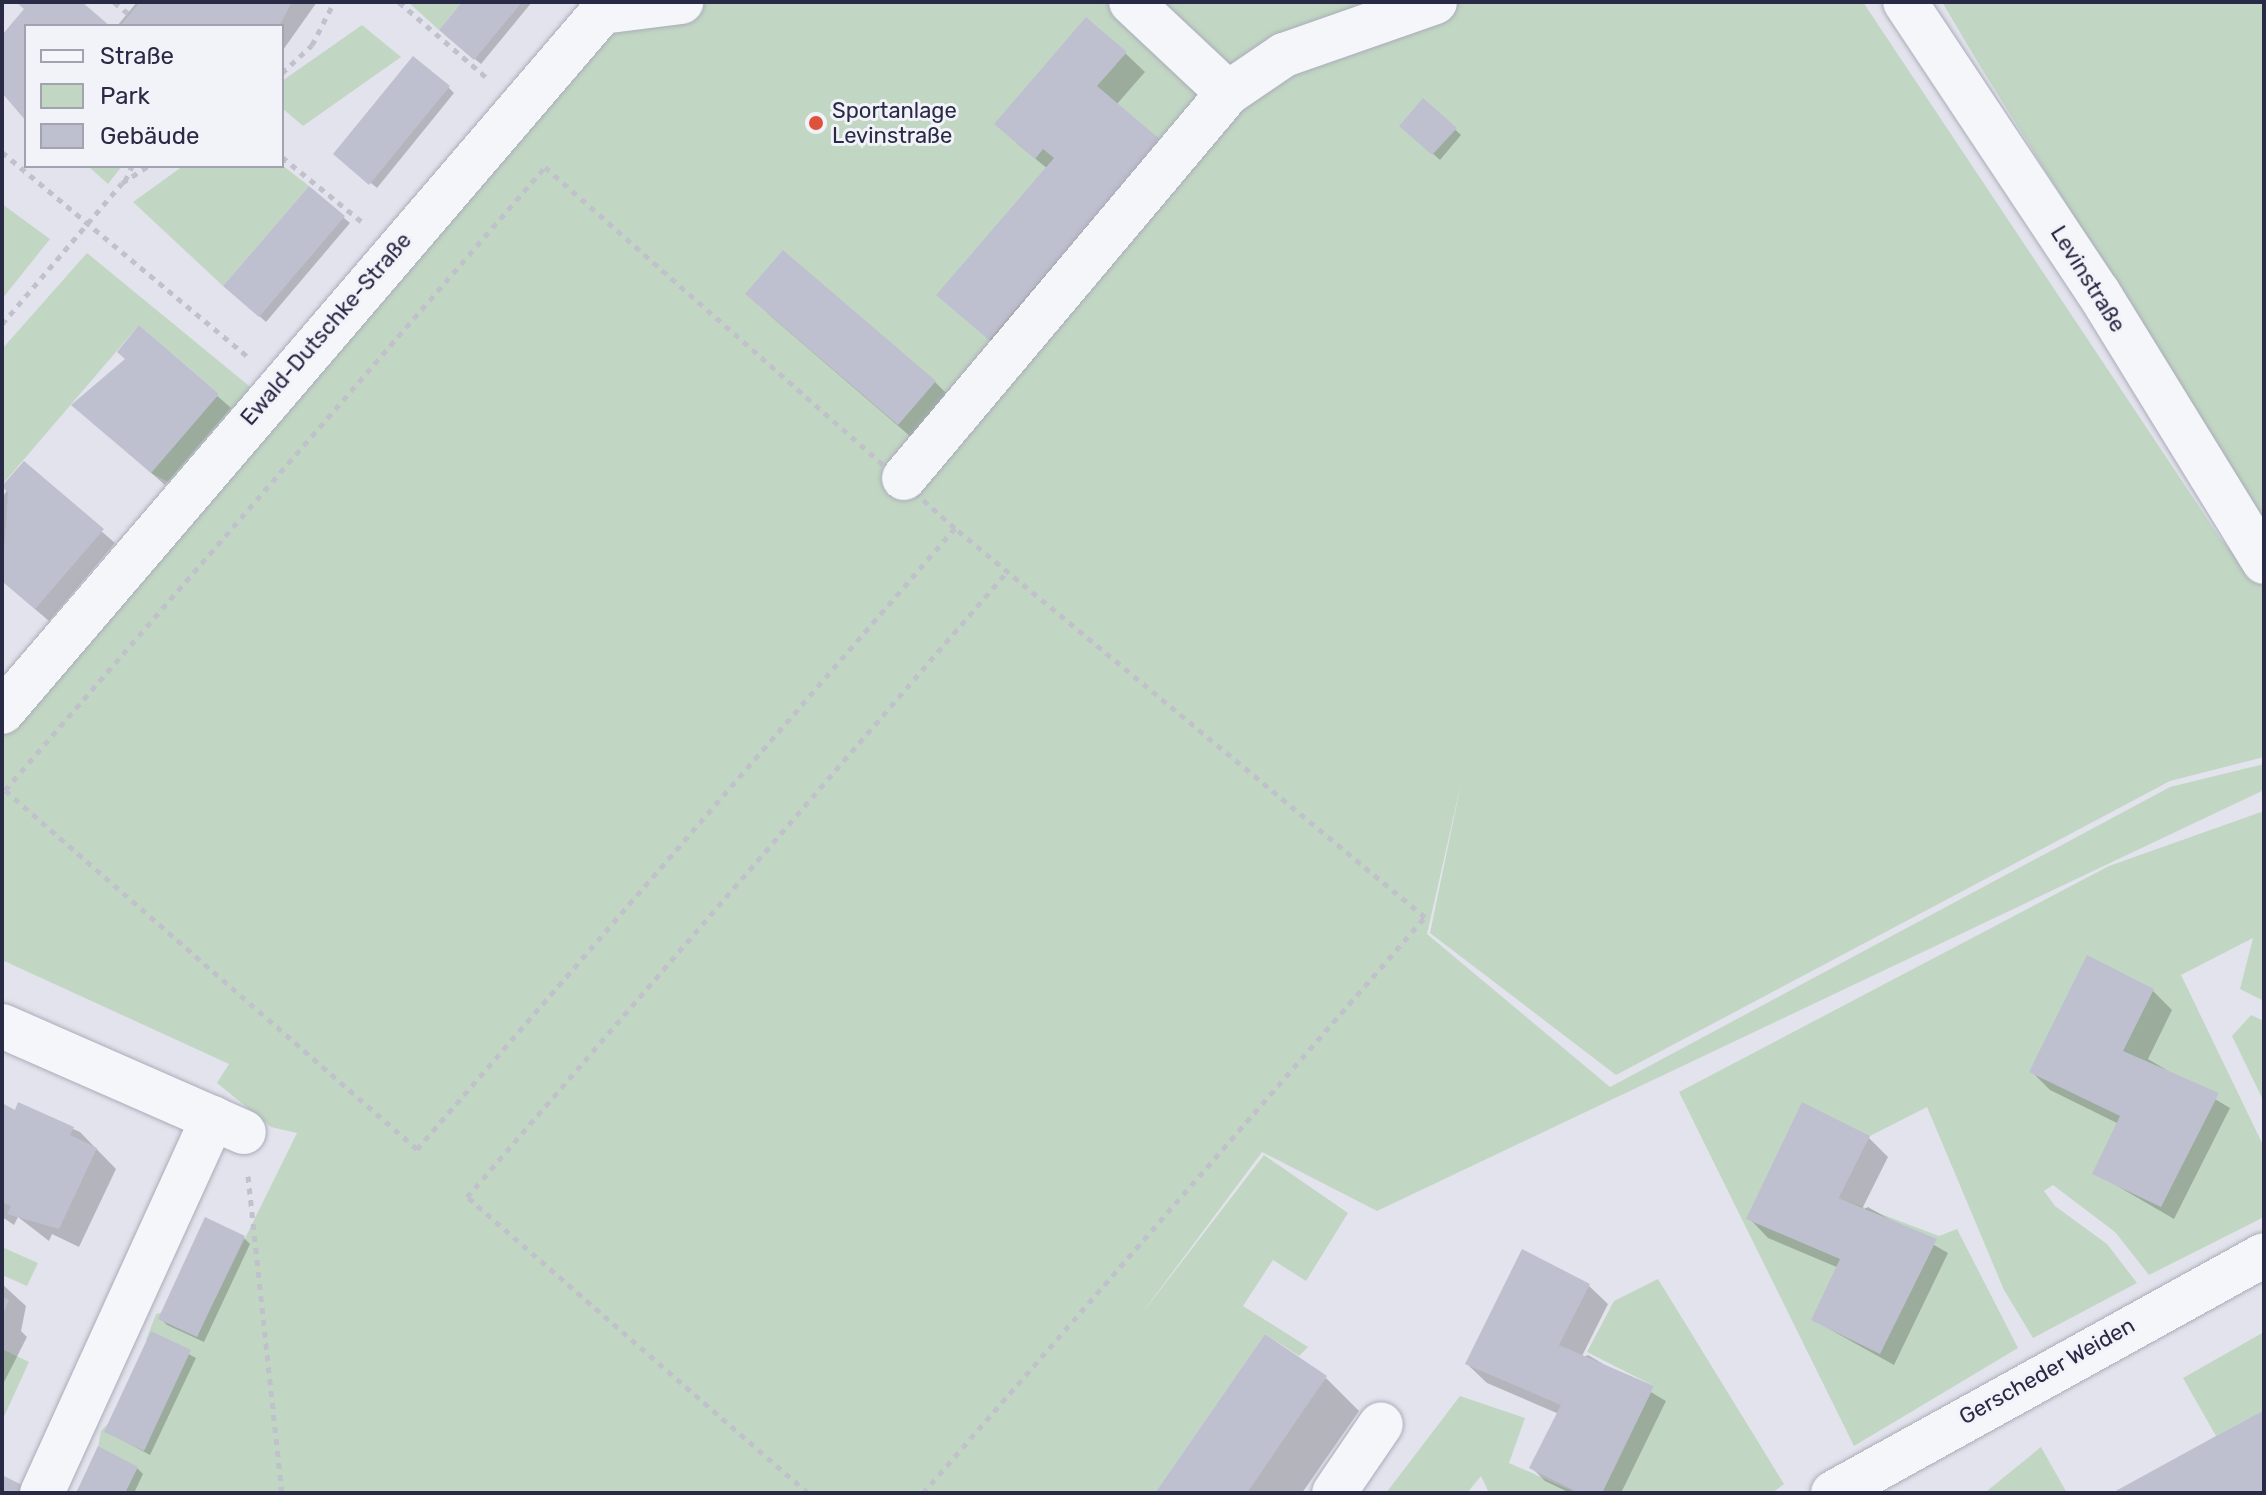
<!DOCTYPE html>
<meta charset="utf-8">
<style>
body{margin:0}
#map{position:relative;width:2266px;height:1495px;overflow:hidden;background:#e2e3ec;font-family:Rubik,sans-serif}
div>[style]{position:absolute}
.green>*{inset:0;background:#c2d7c3}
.shadow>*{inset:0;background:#0003}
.building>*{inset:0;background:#bec0cf}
.path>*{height:5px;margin-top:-2.5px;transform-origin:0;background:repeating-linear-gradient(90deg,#c0c1cb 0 6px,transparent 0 12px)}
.roads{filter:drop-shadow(0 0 2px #aaacba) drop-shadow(0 0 2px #aaacba)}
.minor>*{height:44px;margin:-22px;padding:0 22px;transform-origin:22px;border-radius:22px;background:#f5f6fa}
.dots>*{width:22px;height:22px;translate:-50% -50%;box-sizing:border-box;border:4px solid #f2f3f9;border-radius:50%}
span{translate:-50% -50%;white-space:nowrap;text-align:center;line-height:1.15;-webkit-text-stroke:6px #f2f3f9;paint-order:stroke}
.poi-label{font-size:22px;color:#282a46}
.left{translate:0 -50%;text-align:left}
.street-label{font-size:22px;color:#282a46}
.frame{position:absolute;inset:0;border:4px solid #282a46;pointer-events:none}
.legend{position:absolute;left:24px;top:24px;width:260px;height:144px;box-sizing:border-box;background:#f2f3f9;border:2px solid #a1a3b1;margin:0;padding:10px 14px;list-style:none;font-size:24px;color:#282a46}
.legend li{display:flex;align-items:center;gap:16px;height:40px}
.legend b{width:40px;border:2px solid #a1a3b1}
</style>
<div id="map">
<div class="green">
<i style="clip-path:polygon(408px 2px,462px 2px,439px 30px)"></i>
<i style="clip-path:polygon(695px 2px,1863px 2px,2220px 538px,2264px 588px,2264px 757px,2170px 781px,1616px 1075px,1430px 933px,1462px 779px,1427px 934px,1610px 1087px,2170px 787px,2264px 764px,2264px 790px,1377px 1211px,1262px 1152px,1137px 1320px,1264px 1155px,1348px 1213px,1306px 1281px,1273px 1260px,1243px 1306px,1308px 1347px,1299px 1356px,1265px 1334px,1155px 1493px,125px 1493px,96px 1459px,101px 1431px,167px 1361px,146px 1340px,156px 1314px,216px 1297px,297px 1133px,271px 1127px,217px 1083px,229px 1064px,2px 960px,2px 724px,606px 19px)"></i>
<i style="clip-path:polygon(1942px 2px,2264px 2px,2264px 521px,1977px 61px)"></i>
<i style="clip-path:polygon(362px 25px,401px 57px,303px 126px,282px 108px,282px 81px)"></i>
<i style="clip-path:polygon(282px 165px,309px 186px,223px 286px,133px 202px,183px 166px)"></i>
<i style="clip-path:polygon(88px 166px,122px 166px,108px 184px)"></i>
<i style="clip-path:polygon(2px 204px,50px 239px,2px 299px)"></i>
<i style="clip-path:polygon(87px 253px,254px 390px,174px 485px,151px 473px,219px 394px,139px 325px,2px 485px,2px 349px)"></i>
<i style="clip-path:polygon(2264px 811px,2264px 1001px,2240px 989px,2253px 938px,2181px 975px,2264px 1147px,2264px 1217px,2149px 1275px,2115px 1232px,2053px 1185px,2044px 1191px,2055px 1206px,2107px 1244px,2137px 1283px,2033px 1338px,2004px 1290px,1927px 1107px,1870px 1136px,1839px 1198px,1939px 1236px,1957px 1229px,2018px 1348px,1854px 1446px,1679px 1092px,2109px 866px)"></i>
<i style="clip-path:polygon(2251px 1015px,2264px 1021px,2264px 1102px,2232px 1036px)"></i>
<i style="clip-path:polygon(2px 1247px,38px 1263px,27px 1286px,2px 1275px)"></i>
<i style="clip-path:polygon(1658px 1279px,1784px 1484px,1772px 1493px,1602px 1493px,1654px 1386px,1587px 1352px,1614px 1301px)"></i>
<i style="clip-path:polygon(2264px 1332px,2264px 1410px,2216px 1436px,2183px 1378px)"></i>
<i style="clip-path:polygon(2px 1349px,29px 1362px,2px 1421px)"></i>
<i style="clip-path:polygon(1460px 1396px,1525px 1418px,1509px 1463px,1577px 1493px,1489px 1493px,1481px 1476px,1467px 1493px,1386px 1493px)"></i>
<i style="clip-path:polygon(2041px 1447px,2067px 1493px,1988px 1493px,1987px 1491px)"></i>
</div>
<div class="shadow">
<i style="clip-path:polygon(137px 2px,317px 2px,283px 50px,282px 26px,117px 26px)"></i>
<i style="clip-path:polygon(465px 2px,532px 2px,481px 64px,447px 36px)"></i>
<i style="clip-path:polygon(1125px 53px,1145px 72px,1116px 105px,1159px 141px,1009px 357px,939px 295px,1048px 169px,1016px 143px)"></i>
<i style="clip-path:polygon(448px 87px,454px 93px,377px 188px,339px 157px)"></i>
<i style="clip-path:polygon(1423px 100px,1461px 135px,1440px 160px,1408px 131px)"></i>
<i style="clip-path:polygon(310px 189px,350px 223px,266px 322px,232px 292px)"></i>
<i style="clip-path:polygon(767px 313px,935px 382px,954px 401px,918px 443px)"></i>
<i style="clip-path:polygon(140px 328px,231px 408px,165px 485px,74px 405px,127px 359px)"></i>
<i style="clip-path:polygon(24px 464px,115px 543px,49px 621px,2px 581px,2px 498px)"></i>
<i style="clip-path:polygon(2153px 991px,2172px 1010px,2148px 1059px,2230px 1108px,2174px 1219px,2095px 1173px,2119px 1124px,2050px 1090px,2031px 1071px)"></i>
<i style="clip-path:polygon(20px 1105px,80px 1132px,116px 1169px,79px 1247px,52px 1234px,49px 1241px,18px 1217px,14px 1225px,2px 1217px,2px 1106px,16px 1112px)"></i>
<i style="clip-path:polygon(1869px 1138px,1888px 1157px,1861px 1211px,1868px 1207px,1948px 1253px,1894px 1365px,1813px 1320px,1839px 1268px,1768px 1238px,1749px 1218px)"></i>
<i style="clip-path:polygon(244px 1238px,250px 1244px,204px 1342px,167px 1325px,161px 1319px)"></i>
<i style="clip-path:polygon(2px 1284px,26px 1306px,21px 1331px,27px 1337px,2px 1386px)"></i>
<i style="clip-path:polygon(1588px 1285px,1608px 1304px,1581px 1358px,1588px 1355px,1666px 1401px,1621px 1493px,1570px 1493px,1545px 1481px,1532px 1468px,1559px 1414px,1487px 1383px,1467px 1364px)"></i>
<i style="clip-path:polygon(152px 1334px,196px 1358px,150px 1455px,107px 1432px)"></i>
<i style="clip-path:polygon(1326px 1378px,1359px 1411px,1302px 1493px,1158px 1493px)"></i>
<i style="clip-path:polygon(137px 1468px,143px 1474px,134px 1493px,79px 1493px)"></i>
</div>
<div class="building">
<i style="clip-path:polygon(16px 2px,82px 2px,110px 26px,26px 26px,26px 121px,2px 93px,2px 35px,24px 9px)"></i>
<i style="clip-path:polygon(140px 2px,292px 2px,279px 26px,120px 26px)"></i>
<i style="clip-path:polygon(462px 2px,522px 2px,474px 60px,439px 30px)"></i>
<i style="clip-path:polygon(1086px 17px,1127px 52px,1097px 86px,1161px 140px,989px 340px,936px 295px,1054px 158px,1043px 149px,1035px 159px,994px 124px)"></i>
<i style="clip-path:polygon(413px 56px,450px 86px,369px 185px,333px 154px)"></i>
<i style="clip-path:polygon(1423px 98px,1457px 128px,1432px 155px,1399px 126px)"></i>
<i style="clip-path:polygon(309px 186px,345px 216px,259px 317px,223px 286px)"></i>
<i style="clip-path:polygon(783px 250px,936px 381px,898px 425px,745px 294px)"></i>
<i style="clip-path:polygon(139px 325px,219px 394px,151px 473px,71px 405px,125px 359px,117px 352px)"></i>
<i style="clip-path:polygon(24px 461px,104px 529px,35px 609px,2px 581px,8px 493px,2px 486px)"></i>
<i style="clip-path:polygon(2087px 955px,2154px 989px,2123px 1051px,2219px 1093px,2161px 1207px,2092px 1174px,2120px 1116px,2029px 1072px)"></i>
<i style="clip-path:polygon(18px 1102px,74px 1127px,70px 1135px,97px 1148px,59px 1229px,7px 1214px,11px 1206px,2px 1202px,2px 1103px,15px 1110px)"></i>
<i style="clip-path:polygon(1802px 1102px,1870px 1136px,1839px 1198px,1937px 1239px,1880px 1354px,1811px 1320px,1840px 1259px,1746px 1219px)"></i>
<i style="clip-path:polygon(205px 1217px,245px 1236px,197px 1337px,158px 1319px)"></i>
<i style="clip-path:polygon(1522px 1249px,1590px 1284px,1559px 1345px,1654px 1386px,1602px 1493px,1580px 1493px,1529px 1468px,1561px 1405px,1465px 1364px)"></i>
<i style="clip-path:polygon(2px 1297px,9px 1300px,2px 1316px)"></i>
<i style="clip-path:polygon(151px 1331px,191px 1350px,144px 1451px,104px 1432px)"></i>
<i style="clip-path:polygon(1265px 1334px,1327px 1376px,1247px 1493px,1155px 1493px)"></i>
<i style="clip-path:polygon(2264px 1410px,2264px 1493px,2112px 1493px,2216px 1436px)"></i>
<i style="clip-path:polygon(98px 1446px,138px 1467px,125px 1493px,76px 1493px)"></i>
<i style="clip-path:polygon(2px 1475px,26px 1487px,23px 1493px,2px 1493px)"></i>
</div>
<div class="path">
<i style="left:114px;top:2px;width:19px;rotate:39deg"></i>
<i style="left:399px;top:2px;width:115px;rotate:40.8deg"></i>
<i style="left:282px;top:73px;width:41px;rotate:-43deg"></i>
<i style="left:312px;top:45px;width:48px;rotate:-62.9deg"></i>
<i style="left:2px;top:152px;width:319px;rotate:39.8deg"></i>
<i style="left:282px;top:157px;width:102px;rotate:39deg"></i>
<i style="left:545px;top:167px;width:546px;rotate:41.36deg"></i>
<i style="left:955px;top:528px;width:822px;rotate:130.9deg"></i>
<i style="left:417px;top:1149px;width:546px;rotate:-138.93deg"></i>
<i style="left:5px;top:790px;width:824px;rotate:-49.08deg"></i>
<i style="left:125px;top:181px;width:17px;rotate:-65deg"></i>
<i style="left:2px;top:324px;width:185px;rotate:-49.6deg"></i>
<i style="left:122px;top:183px;width:31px;rotate:-33deg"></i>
<i style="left:248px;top:1176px;width:319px;rotate:83.9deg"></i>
<i style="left:808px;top:1493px;width:452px;rotate:-139deg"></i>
<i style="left:467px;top:1197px;width:823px;rotate:-49.19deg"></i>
<i style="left:923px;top:1493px;width:764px;rotate:-48.93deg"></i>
<i style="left:1425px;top:917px;width:610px;rotate:-140.39deg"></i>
</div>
<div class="roads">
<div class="minor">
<i style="left:1131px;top:2px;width:133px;rotate:43.2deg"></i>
<i style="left:1905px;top:2px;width:348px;rotate:56.4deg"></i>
<i style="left:2098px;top:292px;width:317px;rotate:58.4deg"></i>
<i style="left:904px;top:478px;width:503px;rotate:-49.92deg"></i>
<i style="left:1228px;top:93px;width:68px;rotate:-34.2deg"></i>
<i style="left:1284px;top:55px;width:160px;rotate:-19.3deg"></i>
<i style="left:2px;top:712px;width:922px;rotate:-49.4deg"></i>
<i style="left:602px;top:12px;width:80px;rotate:-7.2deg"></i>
<i style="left:2px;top:1026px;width:264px;rotate:23.7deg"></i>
<i style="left:42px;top:1493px;width:412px;rotate:-65.5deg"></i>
<i style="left:1334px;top:1493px;width:83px;rotate:-55.7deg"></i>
<i style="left:1833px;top:1493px;width:492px;rotate:-28.9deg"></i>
</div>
</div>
<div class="dots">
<i style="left:816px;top:123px;background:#de513a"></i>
</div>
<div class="poi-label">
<span class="left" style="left:832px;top:123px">Sportanlage<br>Levinstraße</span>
</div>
<div class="street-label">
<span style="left:2088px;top:279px;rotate:58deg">Levinstraße</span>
<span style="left:326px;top:329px;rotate:-49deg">Ewald-Dutschke-Straße</span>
<span style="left:2047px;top:1371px;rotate:-29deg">Gerscheder Weiden</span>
</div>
<div class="frame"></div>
<ul class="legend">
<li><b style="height:10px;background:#f5f6fa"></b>Straße</li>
<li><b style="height:22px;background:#c2d7c3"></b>Park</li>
<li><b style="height:22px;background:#bec0cf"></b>Gebäude</li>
</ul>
</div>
